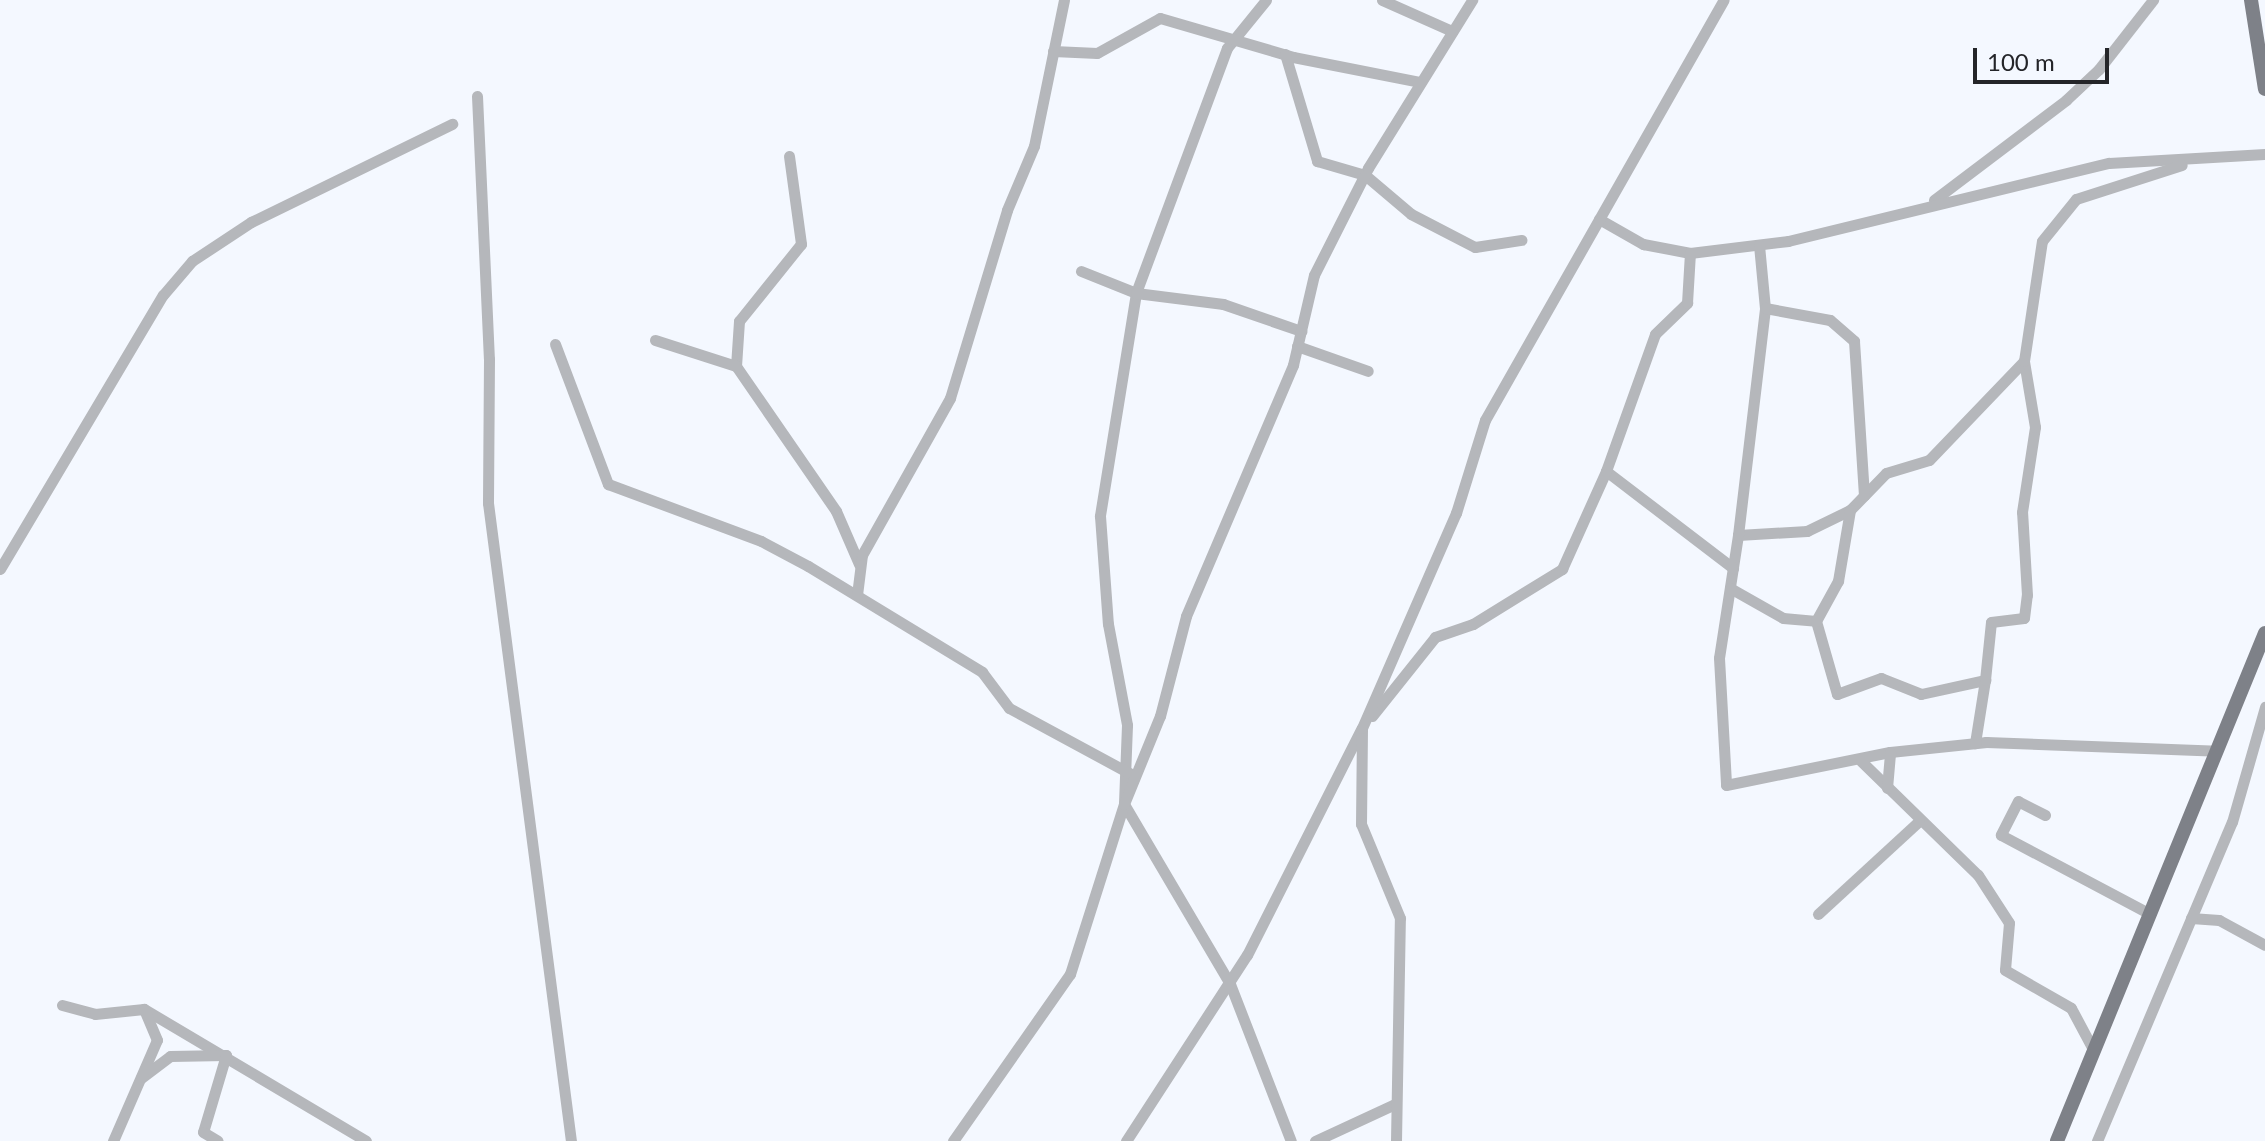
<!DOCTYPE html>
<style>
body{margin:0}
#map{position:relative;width:2265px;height:1141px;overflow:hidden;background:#f4f8ff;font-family:Lato,sans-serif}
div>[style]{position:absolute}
.minor>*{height:11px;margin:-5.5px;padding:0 5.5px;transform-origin:5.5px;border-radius:5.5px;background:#b5b7bb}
.major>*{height:14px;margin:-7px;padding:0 7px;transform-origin:7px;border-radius:7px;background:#7e8188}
span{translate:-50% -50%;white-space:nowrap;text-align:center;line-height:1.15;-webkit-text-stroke:6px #f4f8ff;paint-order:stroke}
.scale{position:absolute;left:1973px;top:48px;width:136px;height:36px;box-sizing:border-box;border:4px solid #242529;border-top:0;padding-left:10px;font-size:24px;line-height:28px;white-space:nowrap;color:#242529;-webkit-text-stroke:6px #f4f8ff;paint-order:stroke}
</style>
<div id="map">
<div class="minor">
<i style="left:1266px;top:0;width:62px;rotate:129.1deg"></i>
<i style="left:1227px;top:48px;width:261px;rotate:110.4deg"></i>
<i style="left:1136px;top:293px;width:226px;rotate:99.2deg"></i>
<i style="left:1100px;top:516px;width:108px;rotate:85.8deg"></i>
<i style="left:1108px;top:624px;width:103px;rotate:79.3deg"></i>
<i style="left:1127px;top:725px;width:79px;rotate:92.2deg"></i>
<i style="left:1124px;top:804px;width:209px;rotate:59.5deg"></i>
<i style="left:1230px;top:984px;width:168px;rotate:68.8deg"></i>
<i style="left:1382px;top:0;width:77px;rotate:23.9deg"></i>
<i style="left:1053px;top:51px;width:44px;rotate:2.6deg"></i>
<i style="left:1097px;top:53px;width:72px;rotate:-29.1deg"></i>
<i style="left:1160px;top:18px;width:139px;rotate:16.3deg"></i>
<i style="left:1293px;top:57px;width:130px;rotate:11.1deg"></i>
<i style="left:1285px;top:54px;width:112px;rotate:73.3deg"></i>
<i style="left:1317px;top:161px;width:50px;rotate:16.3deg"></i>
<i style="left:1365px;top:175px;width:60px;rotate:40.3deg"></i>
<i style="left:1411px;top:214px;width:72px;rotate:27.3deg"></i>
<i style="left:1475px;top:247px;width:47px;rotate:-8.7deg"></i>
<i style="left:477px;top:96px;width:263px;rotate:87.4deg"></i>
<i style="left:489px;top:359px;width:144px;rotate:90.4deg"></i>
<i style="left:488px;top:503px;width:643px;rotate:82.59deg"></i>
<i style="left:789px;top:156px;width:89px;rotate:82.2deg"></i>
<i style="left:801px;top:244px;width:99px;rotate:128.8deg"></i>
<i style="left:739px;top:321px;width:45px;rotate:93.8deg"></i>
<i style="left:736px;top:366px;width:176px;rotate:55.4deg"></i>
<i style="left:836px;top:511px;width:58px;rotate:66.5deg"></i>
<i style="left:1934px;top:200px;width:166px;rotate:-37.1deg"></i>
<i style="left:2066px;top:100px;width:45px;rotate:-43.2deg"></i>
<i style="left:2099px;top:69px;width:88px;rotate:-52deg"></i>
<i style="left:1599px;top:219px;width:51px;rotate:29.6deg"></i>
<i style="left:1643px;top:244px;width:48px;rotate:10.8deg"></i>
<i style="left:1690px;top:253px;width:99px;rotate:-7deg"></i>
<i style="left:1788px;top:241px;width:330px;rotate:-13.7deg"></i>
<i style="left:2109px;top:163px;width:156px;rotate:-3.3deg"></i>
<i style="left:1759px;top:245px;width:63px;rotate:84.6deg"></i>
<i style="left:1081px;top:271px;width:59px;rotate:21.8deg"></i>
<i style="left:1136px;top:293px;width:88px;rotate:7.2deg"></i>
<i style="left:1223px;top:304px;width:83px;rotate:19.1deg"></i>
<i style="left:655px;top:340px;width:85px;rotate:17.8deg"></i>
<i style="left:555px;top:344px;width:150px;rotate:69.3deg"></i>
<i style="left:608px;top:484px;width:163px;rotate:20.4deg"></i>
<i style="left:761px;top:541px;width:53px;rotate:28deg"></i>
<i style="left:808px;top:566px;width:204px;rotate:31.3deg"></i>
<i style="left:982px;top:672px;width:45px;rotate:53.1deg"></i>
<i style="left:1009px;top:708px;width:139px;rotate:28.4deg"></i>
<i style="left:1297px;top:346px;width:75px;rotate:19.4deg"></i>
<i style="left:2024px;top:361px;width:137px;rotate:133.8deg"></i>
<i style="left:1929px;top:460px;width:45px;rotate:163.2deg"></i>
<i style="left:1886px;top:473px;width:52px;rotate:134.2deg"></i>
<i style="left:1850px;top:510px;width:48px;rotate:154deg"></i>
<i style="left:1807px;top:531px;width:69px;rotate:176.7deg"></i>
<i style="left:1738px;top:535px;width:124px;rotate:98.8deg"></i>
<i style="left:1719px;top:658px;width:127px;rotate:86.8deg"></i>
<i style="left:1726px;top:785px;width:167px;rotate:-11.4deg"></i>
<i style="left:1890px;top:752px;width:97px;rotate:-5.9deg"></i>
<i style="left:1986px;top:742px;width:231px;rotate:2.2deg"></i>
<i style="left:1606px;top:471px;width:160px;rotate:37.4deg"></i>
<i style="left:1738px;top:535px;width:229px;rotate:-83.2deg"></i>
<i style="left:1765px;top:308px;width:66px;rotate:10.5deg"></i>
<i style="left:1830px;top:320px;width:32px;rotate:41deg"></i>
<i style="left:1854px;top:341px;width:155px;rotate:86.3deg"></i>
<i style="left:0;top:569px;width:319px;rotate:-59.3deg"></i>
<i style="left:163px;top:295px;width:45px;rotate:-49.5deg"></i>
<i style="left:192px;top:261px;width:71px;rotate:-33.5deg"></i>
<i style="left:251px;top:222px;width:224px;rotate:-26deg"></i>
<i style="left:1730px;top:588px;width:61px;rotate:29.5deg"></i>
<i style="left:1783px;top:618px;width:33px;rotate:5deg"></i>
<i style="left:1816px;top:621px;width:76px;rotate:74deg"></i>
<i style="left:1837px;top:694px;width:47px;rotate:-20deg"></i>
<i style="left:1881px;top:678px;width:43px;rotate:21.8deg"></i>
<i style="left:1921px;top:694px;width:66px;rotate:-12.3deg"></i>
<i style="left:1985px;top:680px;width:64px;rotate:99deg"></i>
<i style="left:857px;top:595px;width:40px;rotate:-82.9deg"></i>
<i style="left:862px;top:555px;width:180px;rotate:-60.7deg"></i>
<i style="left:950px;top:398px;width:196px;rotate:-73.1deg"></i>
<i style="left:1007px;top:210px;width:69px;rotate:-67.1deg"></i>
<i style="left:1034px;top:146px;width:149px;rotate:-78.4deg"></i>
<i style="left:1816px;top:621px;width:46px;rotate:-61.2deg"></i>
<i style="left:1838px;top:581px;width:72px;rotate:-80.4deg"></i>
<i style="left:1985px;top:680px;width:58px;rotate:-84.1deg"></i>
<i style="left:1991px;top:622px;width:33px;rotate:-7deg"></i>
<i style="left:2024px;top:618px;width:23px;rotate:-83deg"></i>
<i style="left:2027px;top:595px;width:83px;rotate:-93.4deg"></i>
<i style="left:2022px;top:512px;width:86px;rotate:-81.3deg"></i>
<i style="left:2035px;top:427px;width:67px;rotate:-99.5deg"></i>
<i style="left:2024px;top:361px;width:121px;rotate:-81.5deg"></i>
<i style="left:2042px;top:241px;width:54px;rotate:-51deg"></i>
<i style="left:2076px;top:199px;width:111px;rotate:-17.8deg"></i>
<i style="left:1372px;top:716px;width:101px;rotate:-51.4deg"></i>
<i style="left:1435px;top:637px;width:40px;rotate:-18.9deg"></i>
<i style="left:1473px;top:624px;width:105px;rotate:-31.7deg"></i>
<i style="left:1562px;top:569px;width:107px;rotate:-65.8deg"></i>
<i style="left:1606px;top:471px;width:145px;rotate:-70.3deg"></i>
<i style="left:1655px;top:334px;width:45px;rotate:-44.1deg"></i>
<i style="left:1687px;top:303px;width:50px;rotate:-86.6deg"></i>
<i style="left:1861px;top:761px;width:163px;rotate:44.3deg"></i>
<i style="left:1978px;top:875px;width:57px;rotate:57.1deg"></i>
<i style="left:2009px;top:923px;width:47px;rotate:94.9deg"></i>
<i style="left:2005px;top:970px;width:76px;rotate:29.9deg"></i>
<i style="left:2071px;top:1008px;width:49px;rotate:61.9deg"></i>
<i style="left:1887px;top:788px;width:36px;rotate:-85deg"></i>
<i style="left:2045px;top:815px;width:30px;rotate:-153deg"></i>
<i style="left:2018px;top:801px;width:38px;rotate:117deg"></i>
<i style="left:2001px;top:835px;width:169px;rotate:27.9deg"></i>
<i style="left:1818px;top:914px;width:137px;rotate:-42.6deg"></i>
<i style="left:2191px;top:918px;width:28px;rotate:4deg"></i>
<i style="left:2219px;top:920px;width:52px;rotate:28.5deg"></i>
<i style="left:62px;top:1005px;width:34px;rotate:15deg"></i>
<i style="left:95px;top:1014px;width:49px;rotate:-5.8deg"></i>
<i style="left:144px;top:1009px;width:258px;rotate:30.7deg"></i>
<i style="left:141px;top:1078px;width:36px;rotate:-37deg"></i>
<i style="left:170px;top:1056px;width:56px;rotate:-1deg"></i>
<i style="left:226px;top:1055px;width:80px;rotate:106.6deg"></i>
<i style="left:203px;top:1132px;width:17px;rotate:31deg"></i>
<i style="left:113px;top:1141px;width:110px;rotate:-66.5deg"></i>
<i style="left:157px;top:1040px;width:34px;rotate:-113deg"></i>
<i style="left:953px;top:1141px;width:204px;rotate:-55deg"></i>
<i style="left:1070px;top:974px;width:178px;rotate:-72.4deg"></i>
<i style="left:1124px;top:804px;width:95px;rotate:-67.8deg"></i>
<i style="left:1160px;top:716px;width:103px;rotate:-75.4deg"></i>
<i style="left:1186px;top:616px;width:273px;rotate:-66.9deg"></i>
<i style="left:1293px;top:365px;width:92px;rotate:-76.9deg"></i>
<i style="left:1314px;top:275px;width:120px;rotate:-63.2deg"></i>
<i style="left:1368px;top:168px;width:198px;rotate:-58.2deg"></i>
<i style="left:1126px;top:1141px;width:222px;rotate:-57deg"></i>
<i style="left:1247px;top:955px;width:253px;rotate:-63.2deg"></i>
<i style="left:1315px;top:1141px;width:88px;rotate:-24.8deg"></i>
<i style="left:1396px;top:1141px;width:223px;rotate:-89deg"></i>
<i style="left:1400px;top:918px;width:102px;rotate:-112.5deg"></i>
<i style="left:1361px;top:824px;width:96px;rotate:-89.4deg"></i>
<i style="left:1362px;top:728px;width:235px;rotate:-66.4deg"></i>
<i style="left:1456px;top:513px;width:97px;rotate:-72.7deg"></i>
<i style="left:1485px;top:420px;width:483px;rotate:-60.4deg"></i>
<i style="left:2097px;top:1141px;width:346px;rotate:-67.1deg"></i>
<i style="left:2232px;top:822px;width:120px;rotate:-74deg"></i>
</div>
<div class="major">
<i style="left:2251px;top:0;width:90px;rotate:81.1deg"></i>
<i style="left:2057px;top:1141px;width:549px;rotate:-67.73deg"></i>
</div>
<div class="scale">100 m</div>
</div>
